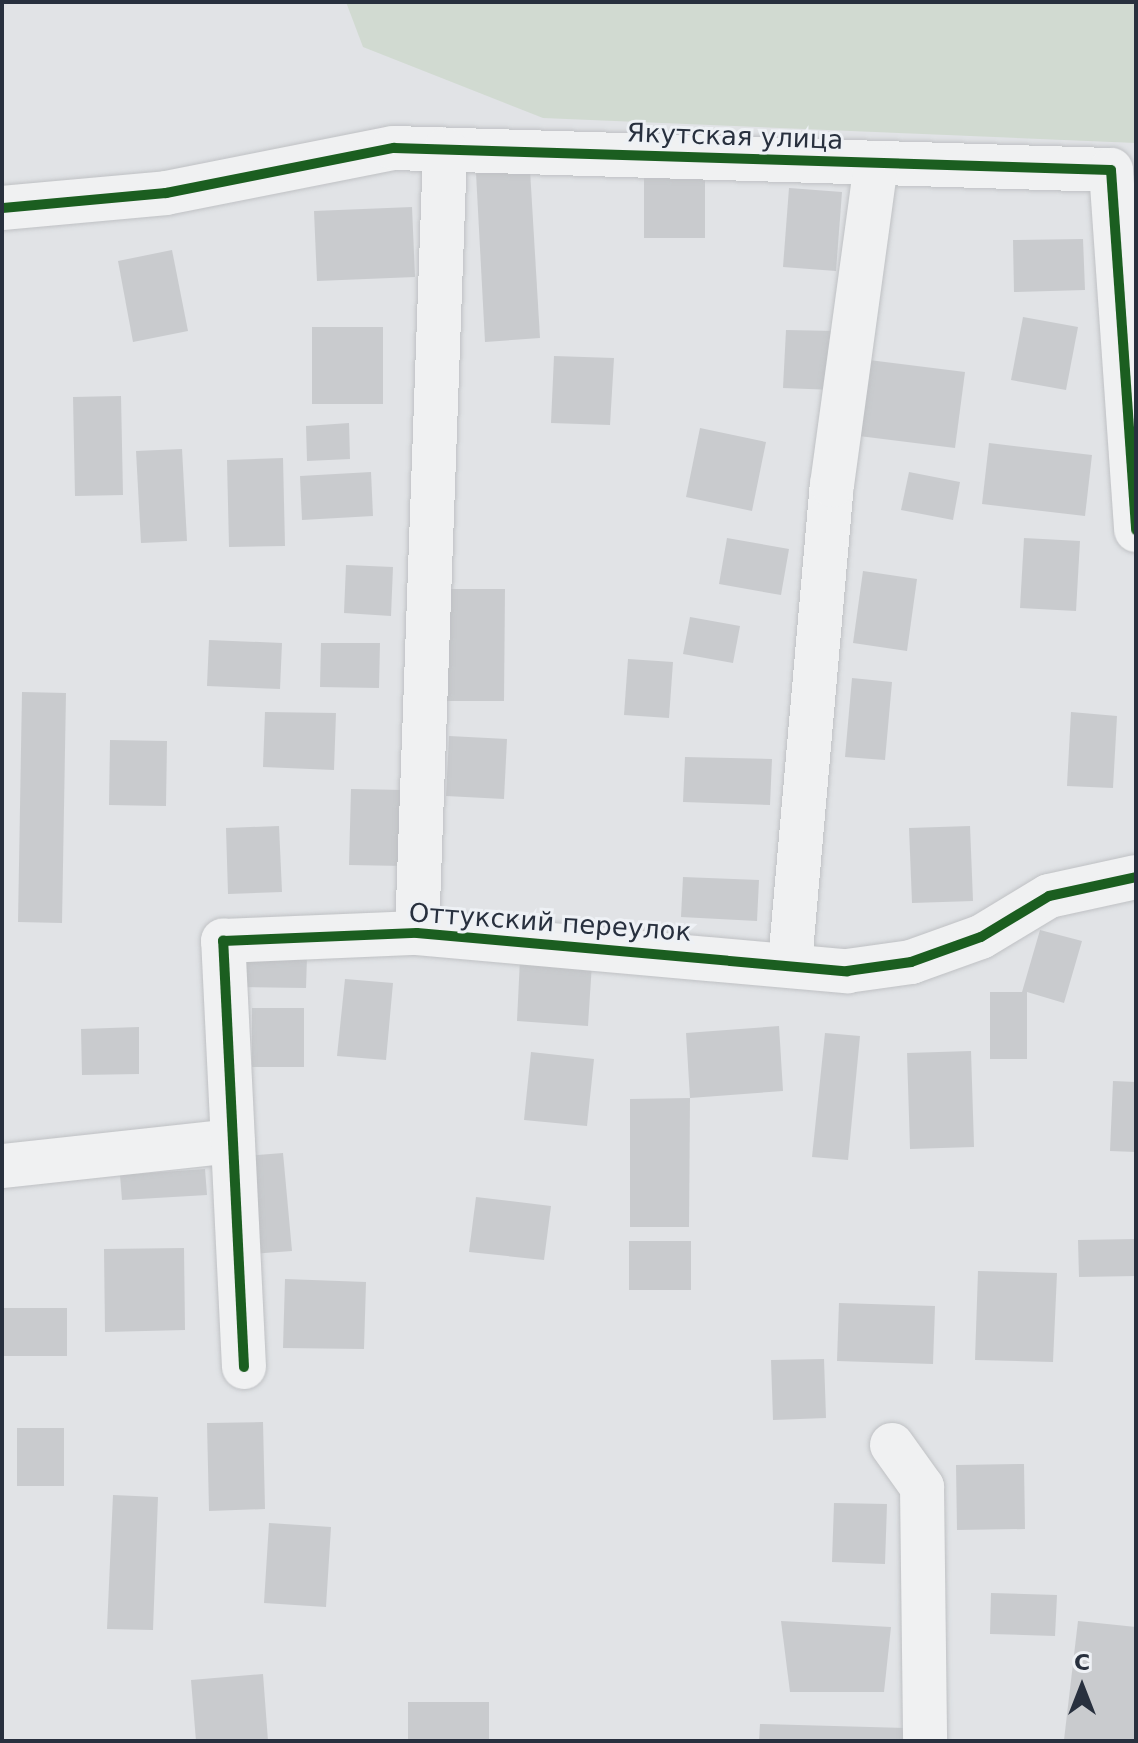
<!DOCTYPE html>
<meta charset="utf-8">
<style>
body{margin:0}
#map{position:relative;width:1138px;height:1743px;overflow:hidden;background:#e1e3e6;font-family:"DejaVu Sans",sans-serif}
div>[style]{position:absolute}
.green>*{inset:0;background:#d1dad1}
.building>*{inset:0;background:#c9cbce}
.roads{filter:drop-shadow(0 0 2px #bfc1c4) drop-shadow(0 0 2px #bfc1c4)}
.minor>*{height:44px;margin:-22px;padding:0 22px;transform-origin:22px;border-radius:22px;background:#f0f1f2}
.cycleway>*{height:10px;margin:-5px;padding:0 5px;transform-origin:5px;border-radius:5px;background:#1b5e20}
span{translate:-50% -50%;white-space:nowrap;text-align:center;line-height:1.15;-webkit-text-stroke:6px #eef1f5;paint-order:stroke}
.street-label{font-size:26px;color:#28303e}
.frame{position:absolute;inset:0;border:4px solid #28303e;pointer-events:none}
.north{position:absolute;left:1042px;top:1647px;width:80px;height:80px;-webkit-text-stroke:6px #eef1f5;paint-order:stroke;rotate:0deg;font-size:22px;font-weight:700;line-height:32px;text-align:center;color:#28303e}
.north::after{content:'';display:block;margin:auto;width:28px;height:36px;background:#28303e;clip-path:polygon(50% 0,100% 100%,50% 72%,0 100%)}
</style>
<div id="map">
<div class="green">
<i style="clip-path:polygon(346px 2px,1136px 2px,1136px 143px,543px 118px,363px 47px)"></i>
</div>
<div class="building">
<i style="clip-path:polygon(530px 170px,540px 338px,485px 342px,476px 173px)"></i>
<i style="clip-path:polygon(644px 175px,705px 175px,705px 238px,644px 238px)"></i>
<i style="clip-path:polygon(789px 188px,842px 192px,836px 271px,783px 267px)"></i>
<i style="clip-path:polygon(412px 207px,415px 277px,317px 281px,314px 211px)"></i>
<i style="clip-path:polygon(1083px 239px,1085px 290px,1014px 292px,1013px 240px)"></i>
<i style="clip-path:polygon(172px 250px,188px 331px,133px 342px,118px 261px)"></i>
<i style="clip-path:polygon(1023px 317px,1078px 327px,1066px 390px,1011px 380px)"></i>
<i style="clip-path:polygon(312px 327px,383px 327px,383px 404px,312px 404px)"></i>
<i style="clip-path:polygon(786px 330px,836px 331px,834px 390px,783px 388px)"></i>
<i style="clip-path:polygon(554px 356px,614px 358px,610px 425px,551px 423px)"></i>
<i style="clip-path:polygon(869px 360px,965px 372px,955px 448px,859px 436px)"></i>
<i style="clip-path:polygon(121px 396px,123px 495px,75px 496px,73px 397px)"></i>
<i style="clip-path:polygon(349px 423px,350px 459px,307px 461px,306px 426px)"></i>
<i style="clip-path:polygon(700px 428px,766px 442px,752px 511px,686px 497px)"></i>
<i style="clip-path:polygon(989px 443px,1092px 455px,1085px 516px,982px 504px)"></i>
<i style="clip-path:polygon(182px 449px,187px 541px,141px 543px,136px 451px)"></i>
<i style="clip-path:polygon(283px 458px,285px 546px,229px 547px,227px 460px)"></i>
<i style="clip-path:polygon(371px 472px,373px 516px,302px 520px,300px 476px)"></i>
<i style="clip-path:polygon(909px 472px,960px 482px,953px 520px,901px 510px)"></i>
<i style="clip-path:polygon(727px 538px,789px 549px,781px 595px,719px 584px)"></i>
<i style="clip-path:polygon(1024px 538px,1080px 541px,1076px 611px,1020px 608px)"></i>
<i style="clip-path:polygon(346px 565px,393px 567px,391px 616px,344px 613px)"></i>
<i style="clip-path:polygon(863px 571px,917px 579px,907px 651px,853px 643px)"></i>
<i style="clip-path:polygon(448px 589px,505px 589px,504px 701px,447px 701px)"></i>
<i style="clip-path:polygon(690px 617px,740px 626px,733px 663px,683px 654px)"></i>
<i style="clip-path:polygon(209px 640px,282px 643px,280px 689px,207px 686px)"></i>
<i style="clip-path:polygon(321px 643px,380px 643px,379px 688px,320px 687px)"></i>
<i style="clip-path:polygon(628px 659px,673px 662px,669px 718px,624px 715px)"></i>
<i style="clip-path:polygon(852px 678px,892px 682px,885px 760px,845px 757px)"></i>
<i style="clip-path:polygon(22px 692px,66px 693px,62px 923px,18px 922px)"></i>
<i style="clip-path:polygon(265px 712px,336px 713px,334px 770px,263px 767px)"></i>
<i style="clip-path:polygon(1071px 712px,1117px 716px,1113px 788px,1067px 786px)"></i>
<i style="clip-path:polygon(449px 736px,507px 739px,504px 799px,446px 796px)"></i>
<i style="clip-path:polygon(110px 740px,167px 741px,166px 806px,109px 805px)"></i>
<i style="clip-path:polygon(685px 757px,772px 759px,770px 805px,683px 802px)"></i>
<i style="clip-path:polygon(351px 789px,405px 790px,404px 866px,349px 865px)"></i>
<i style="clip-path:polygon(279px 826px,282px 892px,228px 894px,226px 828px)"></i>
<i style="clip-path:polygon(970px 826px,973px 901px,912px 903px,909px 828px)"></i>
<i style="clip-path:polygon(683px 877px,759px 880px,757px 921px,681px 917px)"></i>
<i style="clip-path:polygon(1040px 930px,1082px 941px,1064px 1003px,1027px 992px,1027px 1059px,990px 1059px,990px 992px,1022px 992px)"></i>
<i style="clip-path:polygon(241px 955px,307px 957px,306px 988px,240px 987px)"></i>
<i style="clip-path:polygon(520px 959px,592px 963px,588px 1026px,517px 1021px)"></i>
<i style="clip-path:polygon(345px 979px,393px 983px,386px 1060px,337px 1056px)"></i>
<i style="clip-path:polygon(252px 1008px,304px 1008px,304px 1067px,252px 1067px)"></i>
<i style="clip-path:polygon(779px 1026px,783px 1091px,690px 1098px,686px 1033px)"></i>
<i style="clip-path:polygon(139px 1027px,139px 1074px,82px 1075px,81px 1029px)"></i>
<i style="clip-path:polygon(825px 1033px,860px 1036px,848px 1160px,812px 1157px)"></i>
<i style="clip-path:polygon(971px 1051px,974px 1147px,910px 1149px,907px 1053px)"></i>
<i style="clip-path:polygon(531px 1052px,594px 1059px,587px 1126px,524px 1120px)"></i>
<i style="clip-path:polygon(1113px 1081px,1136px 1082px,1136px 1152px,1110px 1151px)"></i>
<i style="clip-path:polygon(690px 1098px,689px 1227px,630px 1227px,630px 1099px)"></i>
<i style="clip-path:polygon(283px 1153px,292px 1251px,252px 1254px,244px 1156px)"></i>
<i style="clip-path:polygon(205px 1169px,207px 1195px,122px 1200px,120px 1175px)"></i>
<i style="clip-path:polygon(476px 1197px,551px 1206px,544px 1260px,469px 1252px)"></i>
<i style="clip-path:polygon(1136px 1239px,1136px 1276px,1079px 1277px,1078px 1240px)"></i>
<i style="clip-path:polygon(629px 1241px,691px 1241px,691px 1290px,629px 1290px)"></i>
<i style="clip-path:polygon(184px 1248px,185px 1330px,105px 1332px,104px 1249px)"></i>
<i style="clip-path:polygon(978px 1271px,1057px 1273px,1053px 1362px,975px 1360px)"></i>
<i style="clip-path:polygon(285px 1279px,366px 1282px,364px 1349px,283px 1348px)"></i>
<i style="clip-path:polygon(839px 1303px,935px 1306px,933px 1364px,837px 1361px)"></i>
<i style="clip-path:polygon(2px 1308px,67px 1308px,67px 1356px,2px 1356px)"></i>
<i style="clip-path:polygon(824px 1359px,826px 1418px,773px 1420px,771px 1360px)"></i>
<i style="clip-path:polygon(263px 1422px,265px 1509px,209px 1511px,207px 1423px)"></i>
<i style="clip-path:polygon(17px 1428px,64px 1428px,64px 1486px,17px 1486px)"></i>
<i style="clip-path:polygon(1024px 1464px,1025px 1529px,957px 1530px,956px 1465px)"></i>
<i style="clip-path:polygon(113px 1495px,158px 1497px,153px 1630px,107px 1629px)"></i>
<i style="clip-path:polygon(834px 1503px,887px 1504px,885px 1564px,832px 1562px)"></i>
<i style="clip-path:polygon(269px 1523px,331px 1527px,326px 1607px,264px 1603px)"></i>
<i style="clip-path:polygon(991px 1593px,1057px 1595px,1055px 1636px,990px 1634px)"></i>
<i style="clip-path:polygon(781px 1621px,891px 1627px,884px 1692px,790px 1692px)"></i>
<i style="clip-path:polygon(1078px 1621px,1136px 1627px,1136px 1741px,1064px 1740px)"></i>
<i style="clip-path:polygon(263px 1674px,268px 1741px,196px 1741px,191px 1680px)"></i>
<i style="clip-path:polygon(408px 1702px,489px 1702px,489px 1741px,408px 1741px)"></i>
<i style="clip-path:polygon(760px 1724px,906px 1728px,906px 1741px,759px 1741px)"></i>
</div>
<div class="roads">
<div class="minor">
<i style="left:2px;top:208px;width:165px;rotate:-5.2deg"></i>
<i style="left:166px;top:193px;width:232px;rotate:-11.2deg"></i>
<i style="left:394px;top:148px;width:717px;rotate:1.76deg"></i>
<i style="left:1111px;top:170px;width:361px;rotate:86deg"></i>
<i style="left:417px;top:933px;width:784px;rotate:-87.95deg"></i>
<i style="left:790px;top:963px;width:480px;rotate:-85deg"></i>
<i style="left:832px;top:485px;width:324px;rotate:-82.2deg"></i>
<i style="left:2px;top:1166px;width:232px;rotate:-6.2deg"></i>
<i style="left:244px;top:1367px;width:427px;rotate:-92.8deg"></i>
<i style="left:223px;top:941px;width:194px;rotate:-2.4deg"></i>
<i style="left:417px;top:933px;width:432px;rotate:5.1deg"></i>
<i style="left:847px;top:971px;width:65px;rotate:-8deg"></i>
<i style="left:911px;top:962px;width:74px;rotate:-19.7deg"></i>
<i style="left:981px;top:937px;width:79px;rotate:-31.1deg"></i>
<i style="left:1049px;top:896px;width:89px;rotate:-12.3deg"></i>
<i style="left:892px;top:1445px;width:52px;rotate:54.5deg"></i>
<i style="left:922px;top:1487px;width:254px;rotate:89.3deg"></i>
</div>
</div>
<div class="cycleway">
<i style="left:2px;top:208px;width:165px;rotate:-5.2deg"></i>
<i style="left:166px;top:193px;width:232px;rotate:-11.2deg"></i>
<i style="left:394px;top:148px;width:717px;rotate:1.76deg"></i>
<i style="left:1111px;top:170px;width:361px;rotate:86deg"></i>
<i style="left:244px;top:1367px;width:427px;rotate:-92.8deg"></i>
<i style="left:223px;top:941px;width:194px;rotate:-2.4deg"></i>
<i style="left:417px;top:933px;width:432px;rotate:5.1deg"></i>
<i style="left:847px;top:971px;width:65px;rotate:-8deg"></i>
<i style="left:911px;top:962px;width:74px;rotate:-19.7deg"></i>
<i style="left:981px;top:937px;width:79px;rotate:-31.1deg"></i>
<i style="left:1049px;top:896px;width:89px;rotate:-12.3deg"></i>
</div>
<div class="street-label">
<span style="left:735px;top:137px;rotate:2deg">Якутская улица</span>
<span style="left:550px;top:923px;rotate:4deg">Оттукский переулок</span>
</div>
<div class="frame"></div>
<div class="north">С</div>
</div>
